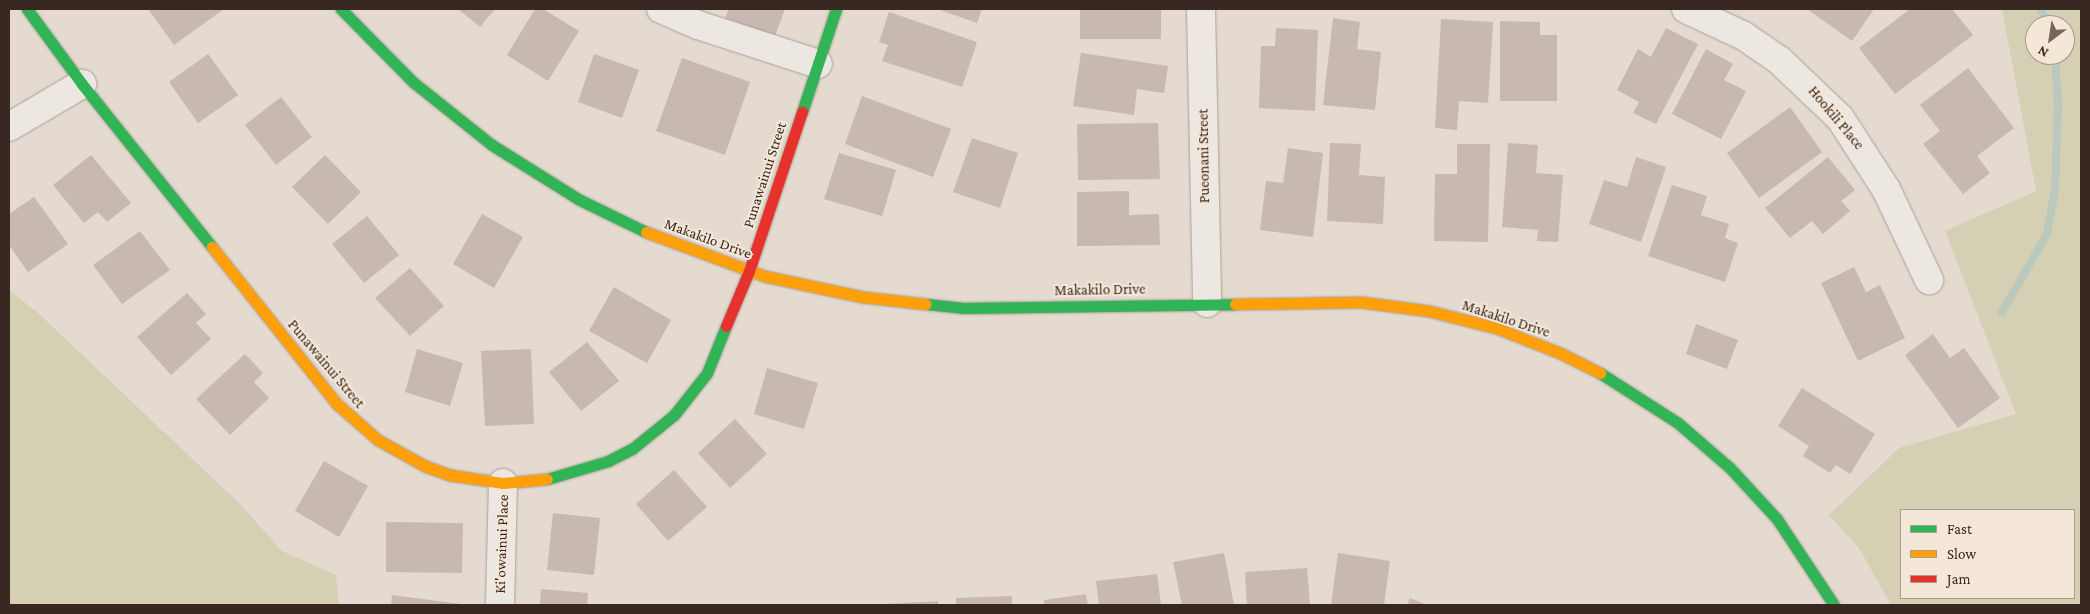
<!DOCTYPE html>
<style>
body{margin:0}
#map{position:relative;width:2090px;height:614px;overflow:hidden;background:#e4dad0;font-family:"Crimson Pro",serif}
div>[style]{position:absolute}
.green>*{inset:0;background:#d5d0b3}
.stream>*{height:8px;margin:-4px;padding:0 4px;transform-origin:4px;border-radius:4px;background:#bac8bd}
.building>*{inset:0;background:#c7b8b1}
.roads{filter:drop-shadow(0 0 1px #aaa098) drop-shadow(0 0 1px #aaa098)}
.street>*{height:28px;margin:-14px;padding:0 14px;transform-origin:14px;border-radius:14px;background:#ece7e1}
.fast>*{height:11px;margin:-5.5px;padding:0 5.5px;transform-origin:5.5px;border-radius:5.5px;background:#30b455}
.slow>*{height:11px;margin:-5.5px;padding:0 5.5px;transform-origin:5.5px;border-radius:5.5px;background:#ff9f0a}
.jam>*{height:11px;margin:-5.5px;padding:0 5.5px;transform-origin:5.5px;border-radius:5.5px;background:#e5322d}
span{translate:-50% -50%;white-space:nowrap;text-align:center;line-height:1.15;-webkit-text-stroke:4px #f4e7d7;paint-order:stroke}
.street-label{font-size:15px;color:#382821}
.frame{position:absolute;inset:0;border:10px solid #382821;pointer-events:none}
.legend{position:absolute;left:1900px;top:509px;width:175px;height:90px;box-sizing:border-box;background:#f4e7d7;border:1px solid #a99b8e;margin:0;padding:6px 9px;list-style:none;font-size:15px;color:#382821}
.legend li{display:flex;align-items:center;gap:10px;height:25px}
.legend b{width:25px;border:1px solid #a99b8e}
.north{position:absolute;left:2025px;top:15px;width:50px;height:50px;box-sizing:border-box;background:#f4e7d7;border:1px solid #a99b8e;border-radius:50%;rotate:211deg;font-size:14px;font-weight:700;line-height:20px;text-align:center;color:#382821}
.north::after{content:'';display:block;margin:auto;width:18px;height:22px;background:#74665e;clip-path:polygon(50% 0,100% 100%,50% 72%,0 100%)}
</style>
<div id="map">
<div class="green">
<i style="clip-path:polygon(evenodd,2002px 9px,2081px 9px,2081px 605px,1891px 605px,1859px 548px,1829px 515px,1899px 448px,2016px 414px,1945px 231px,2036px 191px,2002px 9px,2035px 25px,2065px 25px,2065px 55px,2035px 55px,2035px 25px,2002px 9px,1901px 510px,2074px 510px,2074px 598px,1901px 598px,1901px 510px)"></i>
<i style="clip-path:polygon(9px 290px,38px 313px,239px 503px,282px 551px,336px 575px,339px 605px,9px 605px)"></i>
</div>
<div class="stream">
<i style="left:2041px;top:9px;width:17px;rotate:69deg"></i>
<i style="left:2002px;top:312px;width:90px;rotate:-60deg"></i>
<i style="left:2047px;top:234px;width:45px;rotate:-79.7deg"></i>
<i style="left:2055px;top:190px;width:87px;rotate:-88deg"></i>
<i style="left:2058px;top:103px;width:48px;rotate:-93.6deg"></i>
</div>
<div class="building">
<i style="clip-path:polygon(148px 9px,224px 9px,174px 45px)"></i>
<i style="clip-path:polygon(458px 9px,495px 9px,480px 27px)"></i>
<i style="clip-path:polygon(535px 9px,543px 9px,579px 31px,548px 81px,507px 55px)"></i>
<i style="clip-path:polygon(729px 9px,785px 9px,775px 36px,725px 18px)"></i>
<i style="clip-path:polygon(937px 9px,982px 9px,977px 23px)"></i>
<i style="clip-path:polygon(1080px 9px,1161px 9px,1161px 39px,1080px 39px)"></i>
<i style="clip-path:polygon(1807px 9px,1874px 9px,1852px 41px)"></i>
<i style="clip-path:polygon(1910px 9px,1952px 9px,1973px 35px,1895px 94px,1859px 48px)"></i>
<i style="clip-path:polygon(889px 12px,977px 42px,962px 87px,882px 61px,888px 45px,879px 42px)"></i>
<i style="clip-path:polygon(1333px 18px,1360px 22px,1357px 49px,1381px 52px,1375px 110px,1323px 105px)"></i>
<i style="clip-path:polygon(1441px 19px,1493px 22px,1488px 103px,1459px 101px,1457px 130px,1435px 128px)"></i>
<i style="clip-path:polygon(1500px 21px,1540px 22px,1540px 35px,1557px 35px,1557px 101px,1500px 101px)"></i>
<i style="clip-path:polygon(1276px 28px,1318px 30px,1315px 111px,1259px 108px,1261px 46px,1275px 46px)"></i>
<i style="clip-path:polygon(1666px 28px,1698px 44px,1656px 124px,1633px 113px,1639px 102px,1617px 90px,1638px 49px,1651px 57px)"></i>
<i style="clip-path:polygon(1706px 49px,1733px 64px,1724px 80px,1746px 91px,1721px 139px,1672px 114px)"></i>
<i style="clip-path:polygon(1081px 53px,1168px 66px,1164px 93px,1137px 89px,1134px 115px,1073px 106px)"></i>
<i style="clip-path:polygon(208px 54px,238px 95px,198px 123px,169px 82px)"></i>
<i style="clip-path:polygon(594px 54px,639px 70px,622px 118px,578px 102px)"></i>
<i style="clip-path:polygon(682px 58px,750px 82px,725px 155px,656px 131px)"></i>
<i style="clip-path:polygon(1968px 68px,2014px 128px,1977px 156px,1990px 173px,1963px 194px,1923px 144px,1940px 131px,1920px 105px)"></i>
<i style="clip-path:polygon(862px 96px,951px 129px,933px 177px,845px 144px)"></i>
<i style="clip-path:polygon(281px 97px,312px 137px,276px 165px,245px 125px)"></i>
<i style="clip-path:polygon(1790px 107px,1822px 152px,1759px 198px,1727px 153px)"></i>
<i style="clip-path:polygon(1158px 123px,1160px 179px,1078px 180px,1077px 124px)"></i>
<i style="clip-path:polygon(972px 138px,1018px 153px,1000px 208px,953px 192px)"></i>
<i style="clip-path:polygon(1330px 143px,1361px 144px,1359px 175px,1385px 177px,1383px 224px,1327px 221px)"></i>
<i style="clip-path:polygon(1508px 143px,1538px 145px,1536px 173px,1563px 175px,1558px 242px,1537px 241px,1538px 230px,1502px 227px)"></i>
<i style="clip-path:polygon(1457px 144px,1490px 144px,1488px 242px,1434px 241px,1435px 174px,1457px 174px)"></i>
<i style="clip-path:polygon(1288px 148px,1323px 153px,1313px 237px,1260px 230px,1266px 181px,1283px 183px)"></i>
<i style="clip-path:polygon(839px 153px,896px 170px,882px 216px,824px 199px)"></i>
<i style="clip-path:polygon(91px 155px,131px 203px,107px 222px,98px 212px,84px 223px,53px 185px)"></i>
<i style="clip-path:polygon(325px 155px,361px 192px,328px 224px,292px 187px)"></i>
<i style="clip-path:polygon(1636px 157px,1666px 167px,1641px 242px,1589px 224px,1604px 180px,1627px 187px)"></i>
<i style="clip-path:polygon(1828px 157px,1855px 190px,1841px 201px,1850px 211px,1823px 234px,1812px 221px,1790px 238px,1765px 208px)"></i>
<i style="clip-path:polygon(1672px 185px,1707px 196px,1701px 215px,1729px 224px,1725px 238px,1738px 243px,1725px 282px,1648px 256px)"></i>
<i style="clip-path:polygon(1129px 191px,1129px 215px,1159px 214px,1160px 245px,1077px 246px,1077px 192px)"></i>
<i style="clip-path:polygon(34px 197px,68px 244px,28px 272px,9px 245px,9px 214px)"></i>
<i style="clip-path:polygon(482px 214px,523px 237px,494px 288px,453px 264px)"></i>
<i style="clip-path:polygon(367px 216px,399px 255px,364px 283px,332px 244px)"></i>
<i style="clip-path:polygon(140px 231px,170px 270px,122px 304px,93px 265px)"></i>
<i style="clip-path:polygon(1854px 267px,1866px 292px,1880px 285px,1905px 338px,1858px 361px,1821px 283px)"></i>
<i style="clip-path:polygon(410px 268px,444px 306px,410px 336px,375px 298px)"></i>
<i style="clip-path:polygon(614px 287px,671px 320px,647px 363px,589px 331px)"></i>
<i style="clip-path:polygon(187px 293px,206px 314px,196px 323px,211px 339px,171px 375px,137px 337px)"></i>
<i style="clip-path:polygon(1696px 324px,1738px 340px,1727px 369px,1686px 354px)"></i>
<i style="clip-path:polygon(1933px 334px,1950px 358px,1964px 348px,2000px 398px,1958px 428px,1905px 355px)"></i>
<i style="clip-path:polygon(587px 342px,619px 381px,581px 411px,549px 372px)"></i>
<i style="clip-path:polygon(417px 349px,463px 363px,450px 406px,405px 392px)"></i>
<i style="clip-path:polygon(531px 349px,534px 424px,485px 426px,481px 351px)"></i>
<i style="clip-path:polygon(245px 354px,263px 373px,254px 382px,269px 398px,230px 435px,196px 399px)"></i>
<i style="clip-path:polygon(767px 368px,818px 383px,804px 429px,754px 414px)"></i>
<i style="clip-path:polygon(1802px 388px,1875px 434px,1850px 474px,1836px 465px,1830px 473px,1803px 456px,1809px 446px,1778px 426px)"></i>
<i style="clip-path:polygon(735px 419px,767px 454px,730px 488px,698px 453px)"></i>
<i style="clip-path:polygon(324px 461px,368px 486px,339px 537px,295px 511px)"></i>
<i style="clip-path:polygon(674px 470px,707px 507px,668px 541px,636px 504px)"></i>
<i style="clip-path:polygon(553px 513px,600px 518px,594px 575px,547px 570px)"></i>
<i style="clip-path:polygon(386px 522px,463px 523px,462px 573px,386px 572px)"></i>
<i style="clip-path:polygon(1224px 553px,1234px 605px,1182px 605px,1173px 562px)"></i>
<i style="clip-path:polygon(1338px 553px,1390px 561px,1384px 605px,1331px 605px)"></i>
<i style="clip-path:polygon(1307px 568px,1310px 605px,1247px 605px,1245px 572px)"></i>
<i style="clip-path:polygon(1157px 574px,1161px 605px,1099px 605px,1096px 581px)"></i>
<i style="clip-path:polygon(541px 589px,588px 593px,587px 605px,540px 605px)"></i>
<i style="clip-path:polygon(1086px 594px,1088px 605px,1044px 605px,1044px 600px)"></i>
<i style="clip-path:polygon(392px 595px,461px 604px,461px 605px,391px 605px)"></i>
<i style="clip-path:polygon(1012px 596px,1012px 605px,956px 605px,956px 598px)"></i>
<i style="clip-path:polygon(1410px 598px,1427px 605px,1407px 605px)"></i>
<i style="clip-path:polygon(938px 601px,938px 605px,885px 605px,885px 604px)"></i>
</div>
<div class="roads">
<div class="street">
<i style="left:661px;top:9px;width:40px;rotate:23.4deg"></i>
<i style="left:698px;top:25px;width:126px;rotate:18deg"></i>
<i style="left:1201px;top:9px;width:294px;rotate:88.8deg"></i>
<i style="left:1686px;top:9px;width:64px;rotate:25deg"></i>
<i style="left:1744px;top:36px;width:42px;rotate:34.4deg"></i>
<i style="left:1779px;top:60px;width:84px;rotate:43.6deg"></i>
<i style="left:1840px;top:118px;width:85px;rotate:57.1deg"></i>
<i style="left:1886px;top:189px;width:101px;rotate:64.7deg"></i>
<i style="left:9px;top:127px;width:85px;rotate:-30.5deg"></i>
<i style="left:500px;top:605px;width:122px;rotate:-88.6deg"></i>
</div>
<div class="fast">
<i style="left:27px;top:9px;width:93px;rotate:53.7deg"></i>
<i style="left:82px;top:84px;width:208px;rotate:51.4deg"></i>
<i style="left:341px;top:9px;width:103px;rotate:45.4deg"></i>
<i style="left:413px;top:82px;width:101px;rotate:38.6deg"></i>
<i style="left:492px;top:145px;width:102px;rotate:32.1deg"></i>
<i style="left:578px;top:199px;width:76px;rotate:25.9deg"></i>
<i style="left:802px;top:112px;width:108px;rotate:-71.7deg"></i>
<i style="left:926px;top:304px;width:37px;rotate:6deg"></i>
<i style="left:963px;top:308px;width:272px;rotate:-0.8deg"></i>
<i style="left:1600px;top:373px;width:93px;rotate:32.7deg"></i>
<i style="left:1678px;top:423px;width:69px;rotate:40.9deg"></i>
<i style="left:1730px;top:468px;width:69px;rotate:47.3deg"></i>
<i style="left:1777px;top:519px;width:103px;rotate:56.5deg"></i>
<i style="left:547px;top:479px;width:64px;rotate:-16.4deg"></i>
<i style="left:608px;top:461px;width:27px;rotate:-27deg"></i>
<i style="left:632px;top:449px;width:54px;rotate:-39deg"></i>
<i style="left:674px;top:415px;width:53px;rotate:-51.8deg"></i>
<i style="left:707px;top:373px;width:51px;rotate:-68deg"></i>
</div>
<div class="slow">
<i style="left:646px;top:232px;width:126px;rotate:20.4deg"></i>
<i style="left:764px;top:276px;width:101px;rotate:12deg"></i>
<i style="left:863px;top:297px;width:63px;rotate:6.3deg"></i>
<i style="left:212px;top:247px;width:201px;rotate:51.5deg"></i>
<i style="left:337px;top:404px;width:55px;rotate:41.3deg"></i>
<i style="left:378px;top:440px;width:54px;rotate:29deg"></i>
<i style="left:425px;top:466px;width:27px;rotate:20deg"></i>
<i style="left:450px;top:475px;width:54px;rotate:8.6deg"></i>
<i style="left:503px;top:483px;width:44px;rotate:-5.2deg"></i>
<i style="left:1235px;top:304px;width:126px;rotate:-0.9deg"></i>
<i style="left:1361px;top:302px;width:69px;rotate:7.5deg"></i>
<i style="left:1429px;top:311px;width:69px;rotate:14.2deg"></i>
<i style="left:1496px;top:328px;width:69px;rotate:21.3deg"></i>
<i style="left:1560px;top:353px;width:45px;rotate:26.6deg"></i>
</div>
<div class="jam">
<i style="left:726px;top:326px;width:60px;rotate:-67.3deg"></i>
<i style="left:749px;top:271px;width:168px;rotate:-71.6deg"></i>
</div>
</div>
<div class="street-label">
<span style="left:1836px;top:118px;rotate:50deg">Hookili Place</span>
<span style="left:1204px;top:156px;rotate:-91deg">Pueonani Street</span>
<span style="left:765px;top:175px;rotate:-72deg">Punawainui Street</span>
<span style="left:708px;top:239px;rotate:20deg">Makakilo Drive</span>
<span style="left:1100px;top:290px;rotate:-1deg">Makakilo Drive</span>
<span style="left:1506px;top:319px;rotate:18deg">Makakilo Drive</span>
<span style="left:326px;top:364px;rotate:50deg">Punawainui Street</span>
<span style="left:502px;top:544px;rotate:-88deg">Ki'owainui Place</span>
</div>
<div class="frame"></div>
<ul class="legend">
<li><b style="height:6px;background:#30b455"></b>Fast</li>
<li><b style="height:6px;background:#ff9f0a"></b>Slow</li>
<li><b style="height:6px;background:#e5322d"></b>Jam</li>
</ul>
<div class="north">N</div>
</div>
